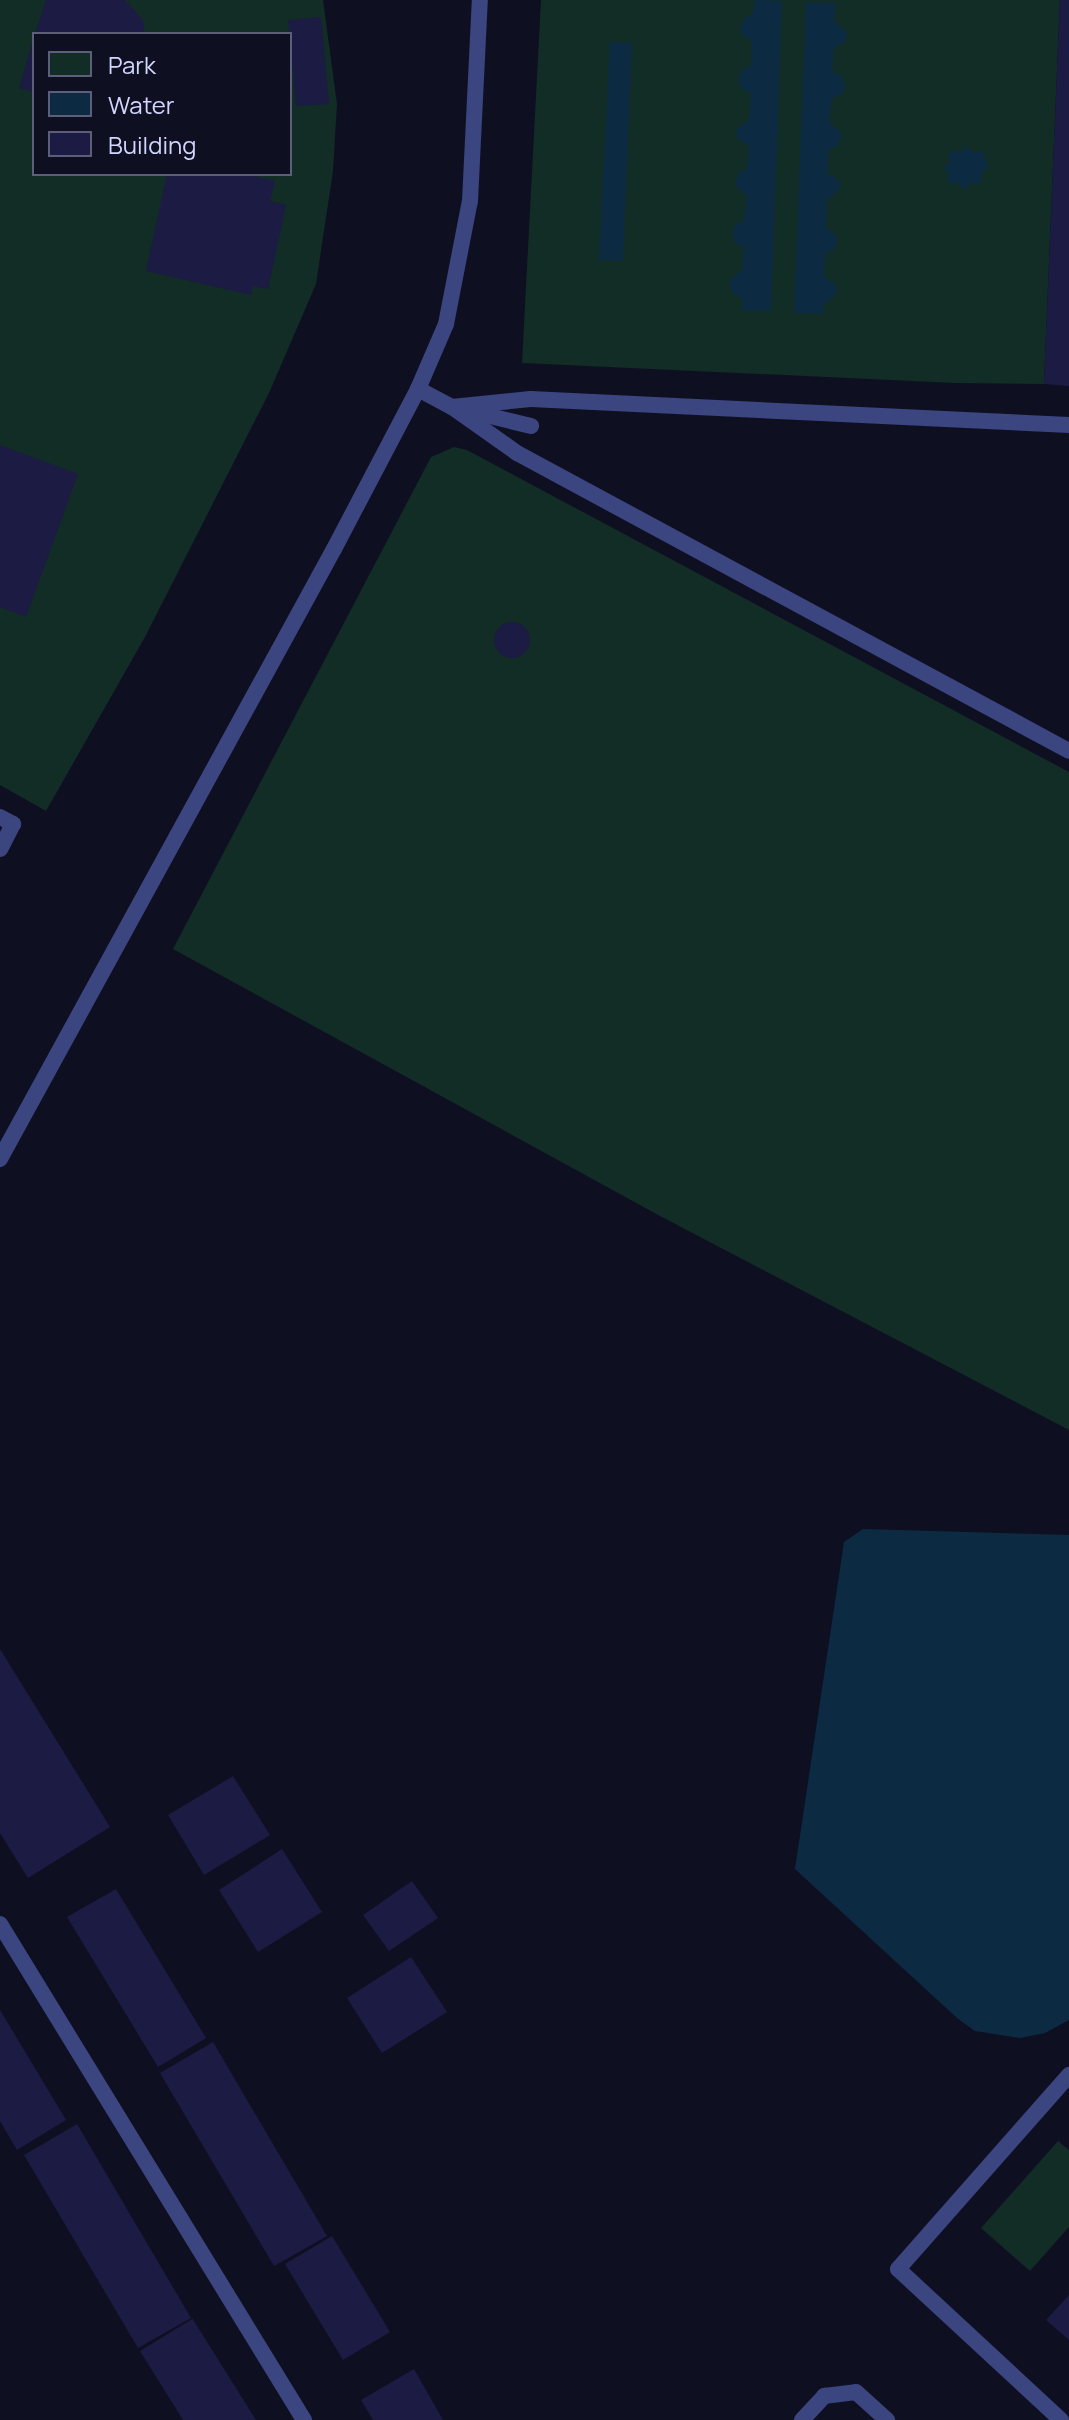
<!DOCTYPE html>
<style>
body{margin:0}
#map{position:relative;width:1069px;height:2420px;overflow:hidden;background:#0f0f22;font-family:Manrope,sans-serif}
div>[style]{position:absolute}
.green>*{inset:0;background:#122c26}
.water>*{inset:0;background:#0d2a43}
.building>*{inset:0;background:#1c1b43}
.round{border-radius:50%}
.lane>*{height:16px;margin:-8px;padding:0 8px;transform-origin:8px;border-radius:8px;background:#3b4580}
span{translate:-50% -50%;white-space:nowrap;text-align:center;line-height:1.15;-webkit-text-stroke:6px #0f0f22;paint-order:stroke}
.legend{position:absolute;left:32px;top:32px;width:260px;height:144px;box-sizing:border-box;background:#0f0f22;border:2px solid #5d5e7a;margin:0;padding:10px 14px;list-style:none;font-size:24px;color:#d2d5fd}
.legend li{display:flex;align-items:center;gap:16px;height:40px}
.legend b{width:40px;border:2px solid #5d5e7a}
</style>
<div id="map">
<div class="green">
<i style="clip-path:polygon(evenodd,0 0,323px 0,337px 104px,333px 171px,316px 284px,269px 393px,145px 637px,46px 811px,0 785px,0 0,34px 34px,290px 34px,290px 174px,34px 174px,34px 34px)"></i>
<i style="clip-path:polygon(541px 0,1060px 0,1044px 384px,955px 383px,522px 363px)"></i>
<i style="clip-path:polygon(454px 447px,467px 450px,1069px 772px,1069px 1430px,660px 1216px,173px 949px,431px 457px)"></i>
<i style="clip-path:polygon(1058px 2141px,1069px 2150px,1069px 2227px,1030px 2271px,981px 2228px)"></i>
</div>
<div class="water">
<i style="clip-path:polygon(755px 0,782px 1px,771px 311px,742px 310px,742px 298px,734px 294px,729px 287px,731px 278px,742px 271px,744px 247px,736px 244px,732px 232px,736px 224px,744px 221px,747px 197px,735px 185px,739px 173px,747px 169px,749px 146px,738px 139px,736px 130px,749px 119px,751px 93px,742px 89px,738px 81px,742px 69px,751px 66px,752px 42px,742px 34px,740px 26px,745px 18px,752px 15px)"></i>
<i style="clip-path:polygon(806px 2px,836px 3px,834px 21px,847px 33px,846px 41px,834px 48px,832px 72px,841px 75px,845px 87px,841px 95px,832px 98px,829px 122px,842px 134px,837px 146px,829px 149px,827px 173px,839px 180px,840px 189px,827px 200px,826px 226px,838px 238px,834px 250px,825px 253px,824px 277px,835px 284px,837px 293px,824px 304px,823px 314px,794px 313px)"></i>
<i style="clip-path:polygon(610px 42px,632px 43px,623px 261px,599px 260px)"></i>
<i style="clip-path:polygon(965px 146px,972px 152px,983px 152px,988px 167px,981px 174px,981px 184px,971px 183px,965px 190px,958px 183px,948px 183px,948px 171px,943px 167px,949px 163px,950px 151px,962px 152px)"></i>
<i style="clip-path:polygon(863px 1529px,1069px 1535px,1069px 2020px,1045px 2033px,1020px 2038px,975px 2031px,957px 2018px,795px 1869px,844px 1542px)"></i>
</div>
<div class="building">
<i style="clip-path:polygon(46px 0,125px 0,144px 22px,144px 34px,35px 34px)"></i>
<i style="clip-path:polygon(1060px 0,1069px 0,1069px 386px,1044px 384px)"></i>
<i style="clip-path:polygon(321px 17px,329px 104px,296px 106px,288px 20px)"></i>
<i style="clip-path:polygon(33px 40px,34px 41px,34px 92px,19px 88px)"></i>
<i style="clip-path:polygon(167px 174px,245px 174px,275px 181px,270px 201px,286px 205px,268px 289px,253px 286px,251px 295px,146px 271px)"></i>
<i style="clip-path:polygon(0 445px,78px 474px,26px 617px,0 607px)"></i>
<i class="round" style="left:494px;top:622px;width:36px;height:36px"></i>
<i style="clip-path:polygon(0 1649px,110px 1827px,28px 1878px,0 1833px)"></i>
<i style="clip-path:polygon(233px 1776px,270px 1835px,204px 1875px,168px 1815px)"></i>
<i style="clip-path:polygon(282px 1849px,322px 1912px,258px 1952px,219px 1890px)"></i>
<i style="clip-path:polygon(412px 1881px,438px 1918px,389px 1951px,363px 1915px)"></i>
<i style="clip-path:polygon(116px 1889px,206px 2038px,158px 2067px,67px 1917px)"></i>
<i style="clip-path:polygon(411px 1957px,447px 2012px,382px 2053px,347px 1998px)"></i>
<i style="clip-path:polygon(0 2010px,66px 2120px,17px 2150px,0 2121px)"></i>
<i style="clip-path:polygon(213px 2042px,327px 2236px,274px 2266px,160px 2073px)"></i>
<i style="clip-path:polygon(77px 2124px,191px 2318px,138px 2348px,24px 2155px)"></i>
<i style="clip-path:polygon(332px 2236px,390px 2332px,343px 2360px,285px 2264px)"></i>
<i style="clip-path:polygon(1069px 2295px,1069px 2340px,1046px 2320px)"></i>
<i style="clip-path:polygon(192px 2319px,192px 2318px,256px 2420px,183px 2420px,140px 2351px)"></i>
<i style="clip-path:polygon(414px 2369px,443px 2420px,373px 2420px,361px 2400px)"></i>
</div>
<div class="lane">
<i style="left:418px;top:389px;width:38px;rotate:28deg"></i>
<i style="left:452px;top:407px;width:80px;rotate:35.3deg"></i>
<i style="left:517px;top:453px;width:627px;rotate:28.36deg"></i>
<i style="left:452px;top:407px;width:79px;rotate:-5.8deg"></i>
<i style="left:531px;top:399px;width:539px;rotate:2.77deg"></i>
<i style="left:465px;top:410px;width:68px;rotate:13.6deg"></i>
<i style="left:0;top:817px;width:15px;rotate:28deg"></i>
<i style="left:13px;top:824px;width:28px;rotate:117deg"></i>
<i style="left:0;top:1159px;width:695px;rotate:-61.3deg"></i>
<i style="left:334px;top:549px;width:181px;rotate:-62.3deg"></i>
<i style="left:418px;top:389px;width:71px;rotate:-66.7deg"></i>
<i style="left:446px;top:324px;width:125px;rotate:-79deg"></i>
<i style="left:470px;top:201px;width:201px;rotate:-87.2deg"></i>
<i style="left:0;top:1924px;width:582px;rotate:58.5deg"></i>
<i style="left:802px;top:2420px;width:33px;rotate:-47deg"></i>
<i style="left:824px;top:2396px;width:32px;rotate:-7deg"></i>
<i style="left:856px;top:2392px;width:42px;rotate:42.1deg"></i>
<i style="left:1061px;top:2420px;width:222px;rotate:-137.2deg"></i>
<i style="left:898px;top:2269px;width:259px;rotate:-48.6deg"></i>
</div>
<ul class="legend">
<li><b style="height:22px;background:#122c26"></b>Park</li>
<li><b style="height:22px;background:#0d2a43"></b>Water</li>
<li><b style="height:22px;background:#1c1b43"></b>Building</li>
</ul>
</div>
